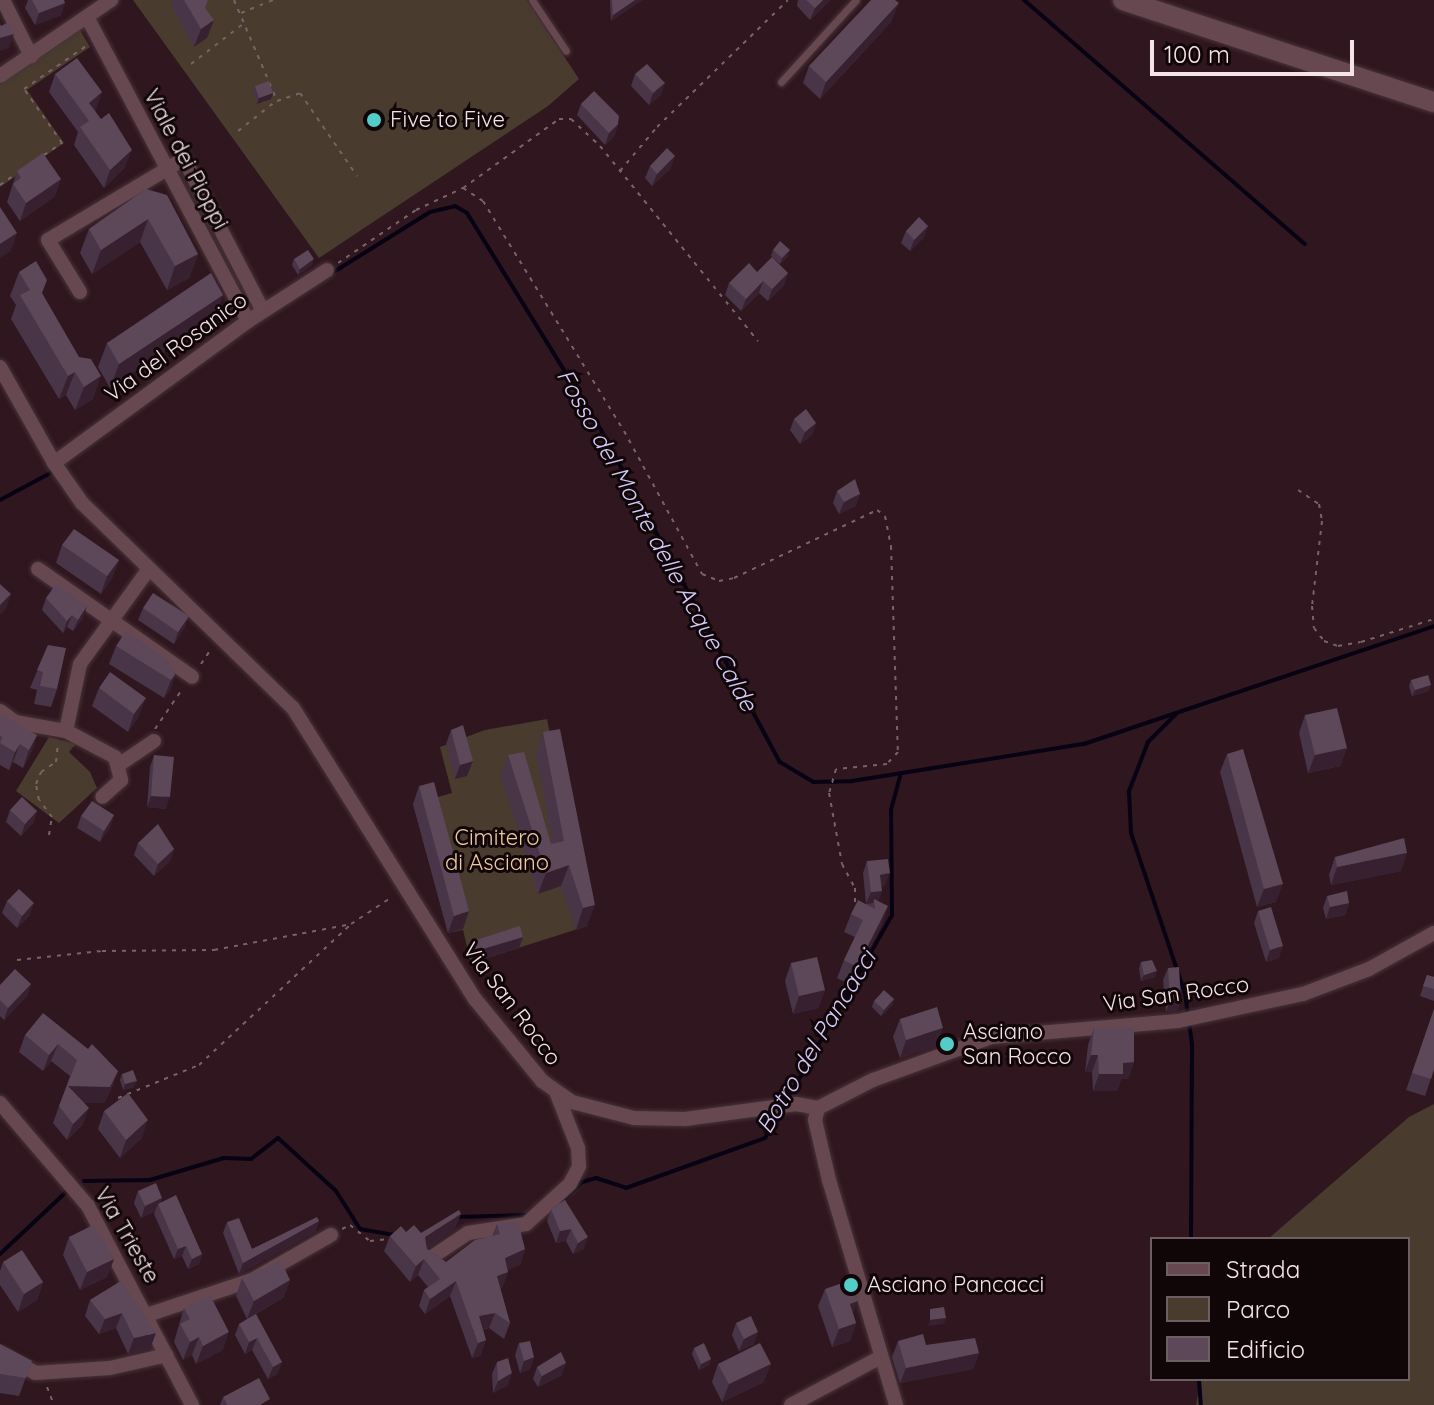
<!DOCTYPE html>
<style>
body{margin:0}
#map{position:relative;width:1434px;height:1405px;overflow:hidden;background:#30161e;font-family:Quicksand,sans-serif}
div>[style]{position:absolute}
.green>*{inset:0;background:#493c2f}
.stream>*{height:4px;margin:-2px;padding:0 2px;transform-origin:2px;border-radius:2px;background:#070314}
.path>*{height:2px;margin-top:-1px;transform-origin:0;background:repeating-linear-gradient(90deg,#796268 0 4px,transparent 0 10px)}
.roads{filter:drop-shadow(0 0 2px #473439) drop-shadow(0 0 2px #473439)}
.service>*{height:7px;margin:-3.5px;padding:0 3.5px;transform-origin:3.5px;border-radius:3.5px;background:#674851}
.minor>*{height:14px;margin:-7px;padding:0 7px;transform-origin:7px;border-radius:7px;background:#674851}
.secondary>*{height:20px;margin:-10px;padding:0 10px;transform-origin:10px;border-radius:10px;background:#674851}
.wall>*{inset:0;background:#493548}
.shaded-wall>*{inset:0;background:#372130}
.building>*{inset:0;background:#5c4859}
.dots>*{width:22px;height:22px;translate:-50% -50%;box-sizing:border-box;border:4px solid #100608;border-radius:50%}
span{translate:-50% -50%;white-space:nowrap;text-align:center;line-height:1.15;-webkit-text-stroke:6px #100608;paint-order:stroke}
.poi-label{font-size:22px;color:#f6e3e8}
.left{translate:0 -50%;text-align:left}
.street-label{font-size:22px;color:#f6e3e8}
.park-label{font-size:22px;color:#f0c99f}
.water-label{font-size:24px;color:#d3cafc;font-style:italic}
.legend{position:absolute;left:1150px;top:1237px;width:260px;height:144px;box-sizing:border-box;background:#100608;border:2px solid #6c5e62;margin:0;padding:10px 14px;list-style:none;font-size:24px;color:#f6e3e8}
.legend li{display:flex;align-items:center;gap:16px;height:40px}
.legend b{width:40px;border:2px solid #6c5e62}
.scale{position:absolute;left:1150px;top:40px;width:204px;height:36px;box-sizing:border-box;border:4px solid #f6e3e8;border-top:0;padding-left:10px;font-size:24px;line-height:28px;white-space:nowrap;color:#f6e3e8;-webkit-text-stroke:6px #100608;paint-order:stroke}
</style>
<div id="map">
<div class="green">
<i style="clip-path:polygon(133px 0,527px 0,579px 79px,548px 106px,319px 258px)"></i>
<i style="clip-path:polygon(80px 30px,90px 47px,27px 90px,64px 143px,0 187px,0 84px)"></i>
<i style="clip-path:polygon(547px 719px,587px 926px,471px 963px,463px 930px,448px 933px,413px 804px,452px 793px,440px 747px,485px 730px)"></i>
<i style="clip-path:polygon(49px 737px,76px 744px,69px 752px,90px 772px,97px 788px,59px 823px,16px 791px)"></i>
<i style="clip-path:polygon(1434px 1104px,1434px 1405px,1196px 1405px,1201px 1379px,1408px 1379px,1408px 1239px,1268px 1239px,1409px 1117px)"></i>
</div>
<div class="stream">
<i style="left:1024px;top:0;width:372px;rotate:41deg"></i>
<i style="left:332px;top:273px;width:115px;rotate:-31.9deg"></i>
<i style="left:430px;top:212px;width:26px;rotate:-13deg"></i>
<i style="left:455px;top:206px;width:14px;rotate:30deg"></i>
<i style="left:467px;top:213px;width:255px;rotate:58.3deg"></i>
<i style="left:601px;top:430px;width:377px;rotate:61.7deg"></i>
<i style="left:780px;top:762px;width:39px;rotate:31deg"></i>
<i style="left:813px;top:782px;width:39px;rotate:-1deg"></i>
<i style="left:852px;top:781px;width:235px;rotate:-9.1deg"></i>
<i style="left:1084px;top:744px;width:369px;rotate:-18.6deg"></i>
<i style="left:0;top:500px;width:61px;rotate:-28.2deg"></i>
<i style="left:1176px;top:714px;width:40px;rotate:135deg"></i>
<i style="left:1148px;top:742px;width:53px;rotate:111.2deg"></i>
<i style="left:1129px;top:791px;width:42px;rotate:87.3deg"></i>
<i style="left:1131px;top:833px;width:169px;rotate:71.4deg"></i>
<i style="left:1185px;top:993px;width:51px;rotate:82.2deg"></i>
<i style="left:1192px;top:1044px;width:195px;rotate:90.3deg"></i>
<i style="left:787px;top:1100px;width:213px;rotate:-60.4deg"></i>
<i style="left:892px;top:915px;width:105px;rotate:-90.5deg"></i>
<i style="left:891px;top:810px;width:38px;rotate:-75deg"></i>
<i style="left:84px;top:1181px;width:66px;rotate:-0.9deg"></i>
<i style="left:150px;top:1180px;width:77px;rotate:-16.6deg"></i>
<i style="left:224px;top:1158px;width:27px;rotate:2deg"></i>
<i style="left:251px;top:1159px;width:34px;rotate:-38deg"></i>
<i style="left:278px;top:1138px;width:79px;rotate:42.4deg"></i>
<i style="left:336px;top:1191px;width:45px;rotate:57.7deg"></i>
<i style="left:360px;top:1229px;width:34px;rotate:10deg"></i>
<i style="left:560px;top:1204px;width:31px;rotate:-45deg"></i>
<i style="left:582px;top:1182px;width:15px;rotate:-16deg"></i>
<i style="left:596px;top:1178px;width:32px;rotate:18deg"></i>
<i style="left:626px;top:1188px;width:148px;rotate:-19.8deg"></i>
<i style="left:765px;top:1138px;width:31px;rotate:-61deg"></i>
<i style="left:458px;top:1217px;width:70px;rotate:-1.6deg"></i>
<i style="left:0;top:1254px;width:91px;rotate:-43.2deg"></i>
<i style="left:1199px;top:1379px;width:26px;rotate:86deg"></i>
</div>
<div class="path">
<i style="left:234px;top:0;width:110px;rotate:66.9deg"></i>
<i style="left:277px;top:101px;width:24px;rotate:-19deg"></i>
<i style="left:300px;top:93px;width:101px;rotate:55.5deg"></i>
<i style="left:241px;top:13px;width:35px;rotate:-22deg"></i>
<i style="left:191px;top:64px;width:66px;rotate:-37.6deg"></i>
<i style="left:238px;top:131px;width:48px;rotate:-38.3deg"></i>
<i style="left:44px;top:155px;width:22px;rotate:-34deg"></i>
<i style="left:62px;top:143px;width:66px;rotate:-125.1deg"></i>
<i style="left:24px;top:89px;width:75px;rotate:-34.7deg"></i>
<i style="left:620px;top:171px;width:57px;rotate:-49.9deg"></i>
<i style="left:657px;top:127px;width:182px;rotate:-44.1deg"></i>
<i style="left:0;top:185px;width:19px;rotate:-35deg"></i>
<i style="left:463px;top:188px;width:24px;rotate:33deg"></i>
<i style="left:483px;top:201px;width:270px;rotate:58.5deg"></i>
<i style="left:624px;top:431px;width:163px;rotate:61.4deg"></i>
<i style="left:702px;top:574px;width:18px;rotate:22deg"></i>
<i style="left:719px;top:581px;width:15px;rotate:-11deg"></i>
<i style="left:734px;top:578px;width:158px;rotate:-25.4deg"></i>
<i style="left:877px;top:510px;width:10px;rotate:37deg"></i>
<i style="left:885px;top:516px;width:31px;rotate:79deg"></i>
<i style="left:891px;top:546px;width:206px;rotate:88.1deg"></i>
<i style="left:898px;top:752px;width:16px;rotate:133deg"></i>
<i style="left:887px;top:764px;width:51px;rotate:174.4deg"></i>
<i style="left:836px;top:769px;width:25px;rotate:106deg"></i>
<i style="left:829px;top:793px;width:72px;rotate:79.6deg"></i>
<i style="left:842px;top:864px;width:27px;rotate:62deg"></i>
<i style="left:855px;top:888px;width:15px;rotate:90deg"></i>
<i style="left:338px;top:263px;width:94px;rotate:-34.2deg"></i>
<i style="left:416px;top:210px;width:52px;rotate:-25.1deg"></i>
<i style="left:463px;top:188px;width:118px;rotate:-35.7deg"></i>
<i style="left:559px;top:119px;width:12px"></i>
<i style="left:571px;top:119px;width:40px;rotate:43deg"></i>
<i style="left:600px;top:146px;width:251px;rotate:51deg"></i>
<i style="left:1298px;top:490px;width:25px;rotate:34deg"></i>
<i style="left:1319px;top:504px;width:17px;rotate:80deg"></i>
<i style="left:1322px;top:521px;width:86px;rotate:96.7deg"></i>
<i style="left:1312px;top:606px;width:22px;rotate:85deg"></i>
<i style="left:1314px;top:628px;width:16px;rotate:52deg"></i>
<i style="left:1324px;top:641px;width:15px;rotate:20deg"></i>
<i style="left:1338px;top:646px;width:23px;rotate:-10deg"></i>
<i style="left:1361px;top:642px;width:77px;rotate:-17.5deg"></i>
<i style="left:201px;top:664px;width:18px;rotate:-56deg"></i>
<i style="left:155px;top:729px;width:50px;rotate:-55.7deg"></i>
<i style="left:49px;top:835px;width:18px;rotate:-81deg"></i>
<i style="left:52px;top:817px;width:21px;rotate:-127deg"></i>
<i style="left:39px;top:800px;width:16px;rotate:-101deg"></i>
<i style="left:36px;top:784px;width:13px;rotate:-67deg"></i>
<i style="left:41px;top:772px;width:18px;rotate:-34deg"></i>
<i style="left:56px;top:762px;width:19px;rotate:-84deg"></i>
<i style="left:17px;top:960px;width:85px;rotate:-6deg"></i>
<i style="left:102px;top:951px;width:112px;rotate:-0.5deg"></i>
<i style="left:214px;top:950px;width:139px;rotate:-10.7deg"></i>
<i style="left:351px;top:924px;width:49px;rotate:-33.4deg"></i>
<i style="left:118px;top:1098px;width:87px;rotate:-22.2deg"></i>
<i style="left:199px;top:1065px;width:207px;rotate:-42.8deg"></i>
<i style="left:342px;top:1229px;width:9px;rotate:-27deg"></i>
<i style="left:350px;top:1225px;width:26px;rotate:39deg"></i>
<i style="left:370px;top:1241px;width:19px;rotate:-6deg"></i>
<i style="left:47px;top:1387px;width:19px;rotate:69deg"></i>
</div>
<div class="roads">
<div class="service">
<i style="left:532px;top:0;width:61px;rotate:56.3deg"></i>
<i style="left:781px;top:82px;width:111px;rotate:-47.6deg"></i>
</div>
<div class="minor">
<i style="left:3px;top:0;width:63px;rotate:63.4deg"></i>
<i style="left:87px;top:17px;width:344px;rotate:62.1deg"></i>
<i style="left:0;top:76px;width:135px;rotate:-34.4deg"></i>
<i style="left:80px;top:292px;width:61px;rotate:-121.6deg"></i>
<i style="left:48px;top:240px;width:158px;rotate:-30.8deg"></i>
<i style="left:184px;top:159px;width:171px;rotate:62.5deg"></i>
<i style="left:0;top:367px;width:110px;rotate:60.6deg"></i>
<i style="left:54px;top:463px;width:49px;rotate:55deg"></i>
<i style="left:82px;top:503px;width:294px;rotate:44.2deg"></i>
<i style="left:293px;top:708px;width:343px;rotate:58deg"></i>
<i style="left:475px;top:999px;width:106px;rotate:50.7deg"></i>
<i style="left:542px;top:1081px;width:37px;rotate:35deg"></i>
<i style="left:572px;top:1102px;width:64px;rotate:14.5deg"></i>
<i style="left:634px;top:1118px;width:51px;rotate:1.1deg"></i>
<i style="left:685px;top:1119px;width:112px;rotate:-7.7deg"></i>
<i style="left:796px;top:1104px;width:22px;rotate:10deg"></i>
<i style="left:54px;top:463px;width:240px;rotate:-36.2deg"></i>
<i style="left:248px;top:321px;width:94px;rotate:-32.8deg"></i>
<i style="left:38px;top:569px;width:188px;rotate:35deg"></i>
<i style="left:0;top:711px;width:19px;rotate:36deg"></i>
<i style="left:15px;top:722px;width:52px;rotate:10deg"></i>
<i style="left:66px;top:731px;width:55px;rotate:28deg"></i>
<i style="left:115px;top:757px;width:24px;rotate:75deg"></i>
<i style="left:121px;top:780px;width:25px;rotate:138deg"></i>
<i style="left:66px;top:731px;width:68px;rotate:-78.2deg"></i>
<i style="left:80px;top:664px;width:116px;rotate:-54.1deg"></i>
<i style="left:120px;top:764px;width:41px;rotate:-34.1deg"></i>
<i style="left:0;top:1103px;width:135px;rotate:49.5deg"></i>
<i style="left:88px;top:1206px;width:225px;rotate:62.4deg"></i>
<i style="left:818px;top:1108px;width:62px;rotate:-27deg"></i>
<i style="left:873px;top:1080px;width:126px;rotate:-20deg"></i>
<i style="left:991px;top:1037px;width:188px;rotate:-4.9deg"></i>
<i style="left:1178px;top:1021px;width:128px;rotate:-12.2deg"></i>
<i style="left:1303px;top:994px;width:71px;rotate:-20.7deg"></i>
<i style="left:1369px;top:969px;width:74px;rotate:-29deg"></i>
<i style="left:818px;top:1108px;width:12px;rotate:104deg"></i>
<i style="left:815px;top:1120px;width:62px;rotate:76.9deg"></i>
<i style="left:829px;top:1180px;width:235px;rotate:73.4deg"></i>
<i style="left:429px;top:1259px;width:47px;rotate:-33.7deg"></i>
<i style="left:468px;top:1233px;width:59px;rotate:-8.8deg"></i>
<i style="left:526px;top:1224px;width:59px;rotate:-42.3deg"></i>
<i style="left:570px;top:1184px;width:20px;rotate:-63deg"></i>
<i style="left:579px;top:1166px;width:18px;rotate:-93deg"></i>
<i style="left:578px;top:1148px;width:58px;rotate:-111.3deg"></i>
<i style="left:147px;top:1315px;width:111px;rotate:-18.4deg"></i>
<i style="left:252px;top:1280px;width:91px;rotate:-29.7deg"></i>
<i style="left:0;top:1354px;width:40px;rotate:28deg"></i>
<i style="left:35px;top:1373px;width:75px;rotate:-3.8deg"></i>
<i style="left:110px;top:1368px;width:58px;rotate:-12.8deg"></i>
<i style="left:791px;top:1405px;width:100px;rotate:-28.1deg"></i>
</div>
<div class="secondary">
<i style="left:1123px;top:0;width:327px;rotate:18.2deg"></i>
</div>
</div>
<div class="wall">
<i style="clip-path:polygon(28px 0,64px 0,61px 15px,35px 25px,25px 8px)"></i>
<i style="clip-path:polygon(173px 0,208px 0,205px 8px,207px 38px,194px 47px,171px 5px)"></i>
<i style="clip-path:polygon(610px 0,642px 0,611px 21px)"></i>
<i style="clip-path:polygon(798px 0,830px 0,810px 20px,797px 6px)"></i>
<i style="clip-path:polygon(892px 21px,820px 99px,803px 83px,809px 66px)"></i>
<i style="clip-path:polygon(55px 74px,102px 92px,95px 111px,125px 167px,104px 188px,74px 145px,78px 132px,49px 92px)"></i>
<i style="clip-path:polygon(635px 74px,661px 95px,649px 105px,631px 86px)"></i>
<i style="clip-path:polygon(255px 86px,273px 93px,271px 99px,257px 104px,253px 92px)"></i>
<i style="clip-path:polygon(581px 104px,618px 124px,614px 136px,605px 145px,577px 115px)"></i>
<i style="clip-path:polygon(650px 166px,671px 168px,652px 186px,645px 178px)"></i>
<i style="clip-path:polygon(17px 171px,61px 179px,54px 197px,20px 221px,7px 202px)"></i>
<i style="clip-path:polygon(146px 189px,198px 254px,189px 278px,167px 290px,140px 242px,92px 274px,80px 253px,89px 229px)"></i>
<i style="clip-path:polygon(928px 226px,924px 237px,910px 251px,901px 243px,906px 231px)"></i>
<i style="clip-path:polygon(773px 250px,788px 256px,780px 264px,771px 256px)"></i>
<i style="clip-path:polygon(294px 259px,312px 265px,298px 275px,292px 265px)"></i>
<i style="clip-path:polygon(19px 272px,42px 293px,93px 399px,75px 410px,66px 395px,59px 399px,11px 319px,16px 305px,10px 296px)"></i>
<i style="clip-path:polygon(757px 272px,788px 273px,784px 285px,768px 301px,759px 293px,741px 311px,725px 295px,729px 283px)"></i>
<i style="clip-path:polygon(223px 295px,215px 318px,110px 388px,98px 367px,107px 343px)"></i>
<i style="clip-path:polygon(794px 419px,816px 423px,812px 435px,800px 444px,790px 430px)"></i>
<i style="clip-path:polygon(837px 491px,856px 506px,839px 514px,833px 503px)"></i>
<i style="clip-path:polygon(62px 545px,119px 560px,112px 578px,101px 594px,56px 563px)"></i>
<i style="clip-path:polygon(46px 598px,83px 618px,73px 631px,67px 627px,63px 633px,42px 610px)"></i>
<i style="clip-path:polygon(143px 608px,189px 616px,184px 628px,174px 644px,138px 620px)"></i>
<i style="clip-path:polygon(48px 645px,57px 689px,51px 707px,34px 704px,37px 690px,30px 688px)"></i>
<i style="clip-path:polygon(116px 646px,176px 673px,170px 690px,164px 698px,109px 664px)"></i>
<i style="clip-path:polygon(1411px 680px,1429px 691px,1412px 696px,1409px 686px)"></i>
<i style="clip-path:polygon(99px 688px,139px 716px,128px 732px,92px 706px)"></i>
<i style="clip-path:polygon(1305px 715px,1347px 748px,1340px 766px,1308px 773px,1299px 733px)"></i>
<i style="clip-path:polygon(0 718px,37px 735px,31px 753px,23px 768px,13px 762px,9px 770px,0 765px)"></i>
<i style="clip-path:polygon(451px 730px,467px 776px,455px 779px,446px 744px)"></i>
<i style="clip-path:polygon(543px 732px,587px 926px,576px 930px,561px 886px,538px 894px,501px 777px,508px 755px,551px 844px,553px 844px,536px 753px)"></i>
<i style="clip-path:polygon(1227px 754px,1276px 902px,1257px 907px,1220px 772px)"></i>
<i style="clip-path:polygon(154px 755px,166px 809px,147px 807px,150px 767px)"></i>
<i style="clip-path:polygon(419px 786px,469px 911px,463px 929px,448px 933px,413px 804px)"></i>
<i style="clip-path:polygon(10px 810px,37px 811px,33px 823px,21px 836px,6px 822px)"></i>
<i style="clip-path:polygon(114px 815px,110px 827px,100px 842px,77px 828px,81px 816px)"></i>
<i style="clip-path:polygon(138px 843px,174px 849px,170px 861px,154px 876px,134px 855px)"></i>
<i style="clip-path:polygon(1335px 857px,1401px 871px,1331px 885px,1329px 875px)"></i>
<i style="clip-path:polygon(867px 861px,885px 885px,881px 886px,882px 891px,878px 901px,882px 924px,851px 985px,837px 978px,844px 960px,855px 937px,844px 932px,851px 914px,866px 904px,863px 873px)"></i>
<i style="clip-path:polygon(1327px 896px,1349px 903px,1345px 915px,1326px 919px,1323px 908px)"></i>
<i style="clip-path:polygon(7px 901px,30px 915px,17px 928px,2px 913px)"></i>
<i style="clip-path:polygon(1258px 911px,1279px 958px,1266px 962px,1254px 923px)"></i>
<i style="clip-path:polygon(523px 937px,519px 948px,471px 963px,468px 953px,473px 941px)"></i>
<i style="clip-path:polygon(1141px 962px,1155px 977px,1141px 981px,1139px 968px)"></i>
<i style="clip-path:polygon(791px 963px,825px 990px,818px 1008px,793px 1014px,785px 981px)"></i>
<i style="clip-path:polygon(1168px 968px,1181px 999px,1177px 1011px,1166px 1012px,1163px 980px)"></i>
<i style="clip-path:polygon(1427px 975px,1434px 977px,1434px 1001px,1420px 996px)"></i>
<i style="clip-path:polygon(31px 984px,27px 996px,4px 1020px,0 1016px,0 985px)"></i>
<i style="clip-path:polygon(894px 999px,892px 1005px,881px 1016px,872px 1007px,874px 1001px)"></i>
<i style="clip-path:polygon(1434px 1009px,1434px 1069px,1425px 1096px,1406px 1090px)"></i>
<i style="clip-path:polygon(900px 1019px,937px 1046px,900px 1058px,893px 1037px)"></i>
<i style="clip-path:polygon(1094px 1028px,1134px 1062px,1128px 1079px,1121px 1079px,1117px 1091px,1093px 1091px,1092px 1072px,1085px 1072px,1088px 1045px)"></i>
<i style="clip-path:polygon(25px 1035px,88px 1049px,118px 1071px,112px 1087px,104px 1103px,84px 1103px,83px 1124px,67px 1140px,53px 1123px,70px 1076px,51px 1061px,43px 1071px,19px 1052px)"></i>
<i style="clip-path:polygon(122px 1074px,134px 1087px,123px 1090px,120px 1080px)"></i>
<i style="clip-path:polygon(104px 1111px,142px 1138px,120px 1158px,98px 1129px)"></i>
<i style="clip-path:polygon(138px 1191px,161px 1202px,202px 1254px,199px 1264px,188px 1269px,182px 1256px,174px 1259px,154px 1214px,155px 1211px,141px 1218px,134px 1203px)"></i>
<i style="clip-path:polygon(565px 1200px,584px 1249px,573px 1254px,566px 1241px,556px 1243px,547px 1221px,551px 1209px)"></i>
<i style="clip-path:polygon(319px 1221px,315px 1232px,239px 1274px,223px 1233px,227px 1222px,252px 1249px)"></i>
<i style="clip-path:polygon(497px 1224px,525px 1249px,520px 1265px,507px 1270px,508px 1272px,502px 1288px,500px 1288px,510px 1323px,504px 1339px,489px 1328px,483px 1330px,486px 1340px,480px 1356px,472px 1358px,450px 1296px,425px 1314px,419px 1306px,424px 1290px,428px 1287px,418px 1275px,410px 1282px,384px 1251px,390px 1236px,406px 1232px,421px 1233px,455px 1229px,427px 1248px,427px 1249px,446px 1262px,492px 1236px)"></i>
<i style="clip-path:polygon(69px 1237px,114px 1259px,107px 1277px,80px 1290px,63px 1255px)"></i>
<i style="clip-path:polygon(3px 1262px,43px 1282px,37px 1300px,18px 1312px,0 1285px,0 1271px)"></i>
<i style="clip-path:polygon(242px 1278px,290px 1280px,283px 1298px,251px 1317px,282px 1362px,277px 1374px,268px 1379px,252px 1350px,245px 1354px,235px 1335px,239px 1324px,247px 1319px,236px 1296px)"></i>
<i style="clip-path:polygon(121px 1281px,150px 1349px,128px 1354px,116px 1328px,99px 1334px,85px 1316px,90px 1300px)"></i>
<i style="clip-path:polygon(825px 1289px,853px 1313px,856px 1323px,850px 1341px,832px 1347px,818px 1306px)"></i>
<i style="clip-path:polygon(184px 1308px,223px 1350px,196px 1364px,192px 1355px,183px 1360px,174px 1342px)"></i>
<i style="clip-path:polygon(736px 1323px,754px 1344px,739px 1351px,732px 1335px)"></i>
<i style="clip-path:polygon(898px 1341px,926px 1345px,979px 1353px,973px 1369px,900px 1383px,892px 1357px)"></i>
<i style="clip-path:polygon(519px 1343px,534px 1357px,530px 1369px,520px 1373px,515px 1355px)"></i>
<i style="clip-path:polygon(0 1344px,32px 1361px,19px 1396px,0 1393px)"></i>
<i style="clip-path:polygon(694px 1348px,711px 1359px,709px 1365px,699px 1370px,692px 1354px)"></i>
<i style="clip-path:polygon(497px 1362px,508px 1385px,493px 1393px,492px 1374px)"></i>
<i style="clip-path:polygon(718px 1364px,764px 1382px,722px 1402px,712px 1382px)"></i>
<i style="clip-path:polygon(537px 1367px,562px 1375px,538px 1387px,533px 1379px)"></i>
<i style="clip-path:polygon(223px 1397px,227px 1405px,220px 1405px)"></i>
</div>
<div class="shaded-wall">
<i style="clip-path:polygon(635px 0,642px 0,611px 21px,613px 15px)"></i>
<i style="clip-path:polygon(823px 0,830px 0,810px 20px,815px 8px)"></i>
<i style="clip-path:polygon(65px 3px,61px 15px,35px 25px,39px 13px)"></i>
<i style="clip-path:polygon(899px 3px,892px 21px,820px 99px,826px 82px)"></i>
<i style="clip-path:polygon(214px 20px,207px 38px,194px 47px,201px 29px)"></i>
<i style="clip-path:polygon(14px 34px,9px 48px,0 51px,0 38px)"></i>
<i style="clip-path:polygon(665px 83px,661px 95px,649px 105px,653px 93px)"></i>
<i style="clip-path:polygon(102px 92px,96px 110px,87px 117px,89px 103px)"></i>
<i style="clip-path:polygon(273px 93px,271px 99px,257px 104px,259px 98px)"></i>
<i style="clip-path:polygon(618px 124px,614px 136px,605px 145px,609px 133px)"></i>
<i style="clip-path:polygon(132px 150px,125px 167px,104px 188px,110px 170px)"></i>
<i style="clip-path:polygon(675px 156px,671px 168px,652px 186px,657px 174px)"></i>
<i style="clip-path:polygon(61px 179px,54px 197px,20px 221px,26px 203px)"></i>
<i style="clip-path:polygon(148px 219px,140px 242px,92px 274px,101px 250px)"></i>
<i style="clip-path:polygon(928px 226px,924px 237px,910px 251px,914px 240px)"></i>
<i style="clip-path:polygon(17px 233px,11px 251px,0 258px,0 244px)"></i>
<i style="clip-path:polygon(790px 250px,788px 256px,780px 264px,782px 258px)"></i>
<i style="clip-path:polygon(198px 254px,189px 278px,167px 290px,175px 266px)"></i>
<i style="clip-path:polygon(314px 259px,312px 265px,298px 275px,300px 269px)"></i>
<i style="clip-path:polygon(788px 273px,784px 285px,768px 301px,772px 289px)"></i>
<i style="clip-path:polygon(763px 281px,759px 293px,741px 311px,746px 299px)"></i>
<i style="clip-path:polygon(223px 295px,215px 318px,110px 388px,119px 364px)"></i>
<i style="clip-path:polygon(75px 372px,66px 395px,59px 399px,68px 376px)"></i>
<i style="clip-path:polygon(101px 376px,93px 399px,75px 410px,84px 387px)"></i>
<i style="clip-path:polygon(816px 423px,812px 435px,800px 444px,805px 432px)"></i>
<i style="clip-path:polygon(860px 494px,856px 506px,839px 514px,844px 502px)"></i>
<i style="clip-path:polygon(119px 560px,112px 578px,101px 594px,107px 576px)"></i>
<i style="clip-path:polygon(11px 594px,6px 609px,0 615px,0 605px)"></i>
<i style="clip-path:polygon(87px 606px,83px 618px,73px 631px,78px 620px)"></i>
<i style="clip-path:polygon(72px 615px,67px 627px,63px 633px,67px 621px)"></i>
<i style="clip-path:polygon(189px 616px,184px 628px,174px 644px,178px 632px)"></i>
<i style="clip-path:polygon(176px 673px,170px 690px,164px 698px,171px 680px)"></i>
<i style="clip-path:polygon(1431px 685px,1429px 691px,1412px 696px,1415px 690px)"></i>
<i style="clip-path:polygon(146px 698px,139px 716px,128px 732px,134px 714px)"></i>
<i style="clip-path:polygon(37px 735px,31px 753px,23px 768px,29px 750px)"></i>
<i style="clip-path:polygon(20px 744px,13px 762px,9px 770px,15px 752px)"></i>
<i style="clip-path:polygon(1347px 748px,1340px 766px,1308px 773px,1315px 755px)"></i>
<i style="clip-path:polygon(473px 761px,467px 776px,455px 779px,460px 765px)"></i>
<i style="clip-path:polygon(151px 796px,170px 797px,166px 809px,147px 807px)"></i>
<i style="clip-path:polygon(37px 811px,33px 823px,21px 836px,25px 824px)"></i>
<i style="clip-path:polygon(114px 815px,110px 827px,100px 842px,104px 831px)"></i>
<i style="clip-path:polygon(174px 849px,170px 861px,154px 876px,158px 864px)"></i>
<i style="clip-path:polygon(1407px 853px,1401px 871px,1331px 885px,1337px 867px)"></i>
<i style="clip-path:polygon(569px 865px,561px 886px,538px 894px,546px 873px)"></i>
<i style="clip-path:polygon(890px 873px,885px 885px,876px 887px,880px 875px)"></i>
<i style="clip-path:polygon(1283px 884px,1276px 902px,1257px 907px,1264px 889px)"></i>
<i style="clip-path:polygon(882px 891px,878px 903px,874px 899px,873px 903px,866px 904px,871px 892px)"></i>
<i style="clip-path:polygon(34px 903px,30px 915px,17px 928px,22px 916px)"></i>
<i style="clip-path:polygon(1349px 903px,1345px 915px,1326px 919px,1330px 907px)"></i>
<i style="clip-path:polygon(595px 905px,587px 926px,576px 930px,583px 908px)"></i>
<i style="clip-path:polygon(888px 906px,882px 924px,851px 985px,857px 967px)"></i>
<i style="clip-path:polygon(469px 911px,463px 929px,448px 933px,454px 916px)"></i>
<i style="clip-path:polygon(523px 937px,519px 948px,471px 963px,476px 951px)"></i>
<i style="clip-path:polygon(1283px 946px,1279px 958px,1266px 962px,1270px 950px)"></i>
<i style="clip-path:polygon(1157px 971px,1155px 977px,1141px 981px,1144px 975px)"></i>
<i style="clip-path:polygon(31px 984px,27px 996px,4px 1020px,8px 1008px)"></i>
<i style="clip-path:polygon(825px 990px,818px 1008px,793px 1014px,799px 996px)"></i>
<i style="clip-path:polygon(894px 999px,892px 1005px,881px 1016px,884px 1010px)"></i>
<i style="clip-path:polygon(1181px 999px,1177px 1011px,1166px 1012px,1170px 1000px)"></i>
<i style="clip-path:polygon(943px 1028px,937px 1046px,900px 1058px,906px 1040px)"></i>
<i style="clip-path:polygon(58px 1044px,51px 1061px,43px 1071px,49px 1055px)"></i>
<i style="clip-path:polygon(1091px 1055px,1098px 1055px,1092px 1072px,1085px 1072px)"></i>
<i style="clip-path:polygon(1134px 1062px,1128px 1079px,1121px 1079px,1117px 1091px,1093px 1091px,1099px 1074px,1123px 1063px)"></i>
<i style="clip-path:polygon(118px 1071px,112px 1087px,104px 1103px,62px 1103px,68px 1086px)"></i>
<i style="clip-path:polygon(137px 1081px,134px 1087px,123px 1090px,125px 1084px)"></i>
<i style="clip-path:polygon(89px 1108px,83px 1124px,67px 1140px,73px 1124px)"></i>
<i style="clip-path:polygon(148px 1120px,142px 1138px,120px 1158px,126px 1140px)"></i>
<i style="clip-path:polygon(162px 1198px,159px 1207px,158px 1204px,155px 1211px,141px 1218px,145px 1206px)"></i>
<i style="clip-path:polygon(461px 1214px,455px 1229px,419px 1253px,425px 1237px)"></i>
<i style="clip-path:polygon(319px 1221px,315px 1232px,239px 1274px,243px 1263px)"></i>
<i style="clip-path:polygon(571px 1229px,566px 1241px,556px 1243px,560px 1231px)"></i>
<i style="clip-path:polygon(588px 1237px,584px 1249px,573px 1254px,578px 1243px)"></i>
<i style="clip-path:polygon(186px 1246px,182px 1256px,174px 1259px,178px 1249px)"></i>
<i style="clip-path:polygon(525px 1249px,520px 1265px,499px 1274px,505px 1258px)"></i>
<i style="clip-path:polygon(202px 1254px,199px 1264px,188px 1269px,192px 1259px)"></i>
<i style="clip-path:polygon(114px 1259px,107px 1277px,80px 1290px,87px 1272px)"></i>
<i style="clip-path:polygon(424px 1259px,418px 1275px,410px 1282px,416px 1266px)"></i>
<i style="clip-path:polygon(508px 1272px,502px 1288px,491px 1291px,497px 1276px)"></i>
<i style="clip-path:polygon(290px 1280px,283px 1298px,247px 1319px,254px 1301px)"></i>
<i style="clip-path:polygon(456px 1281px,450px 1296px,425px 1314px,430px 1299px)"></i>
<i style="clip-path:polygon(43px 1282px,37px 1300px,18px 1312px,24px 1294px)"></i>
<i style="clip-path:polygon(858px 1301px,851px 1319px,850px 1304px)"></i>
<i style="clip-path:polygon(122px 1313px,116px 1328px,99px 1334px,105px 1319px)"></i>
<i style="clip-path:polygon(495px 1313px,489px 1328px,473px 1332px,479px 1316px)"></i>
<i style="clip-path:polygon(946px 1318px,944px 1324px,928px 1326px,930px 1320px)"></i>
<i style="clip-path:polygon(856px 1323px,850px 1341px,832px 1347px,839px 1329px)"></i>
<i style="clip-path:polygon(229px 1332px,223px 1350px,196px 1364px,203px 1346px)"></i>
<i style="clip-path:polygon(758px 1332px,754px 1344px,739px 1351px,744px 1339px)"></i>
<i style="clip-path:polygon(156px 1333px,150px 1349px,128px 1354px,134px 1338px)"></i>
<i style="clip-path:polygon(199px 1337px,192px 1355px,183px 1360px,190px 1342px)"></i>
<i style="clip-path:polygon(257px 1338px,252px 1350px,245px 1354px,249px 1342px)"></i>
<i style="clip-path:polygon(486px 1340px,480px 1356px,472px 1358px,478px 1343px)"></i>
<i style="clip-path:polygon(979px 1353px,973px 1369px,900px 1383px,906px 1368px)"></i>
<i style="clip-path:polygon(534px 1357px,530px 1369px,520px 1373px,524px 1361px)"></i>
<i style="clip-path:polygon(711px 1359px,709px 1365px,699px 1370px,701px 1364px)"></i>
<i style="clip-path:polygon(282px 1362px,277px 1374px,268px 1379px,273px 1367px)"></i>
<i style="clip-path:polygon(566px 1363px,562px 1375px,538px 1387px,542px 1376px)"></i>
<i style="clip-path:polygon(771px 1364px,764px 1382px,722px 1402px,729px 1384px)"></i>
<i style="clip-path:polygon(512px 1373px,508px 1385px,493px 1393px,498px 1381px)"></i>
</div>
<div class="building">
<i style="clip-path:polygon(32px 0,64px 0,65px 3px,39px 13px)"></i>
<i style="clip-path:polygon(184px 0,208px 0,205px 8px,214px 20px,201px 29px)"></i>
<i style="clip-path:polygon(612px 0,635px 0,613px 15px)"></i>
<i style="clip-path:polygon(806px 0,823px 0,815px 8px)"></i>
<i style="clip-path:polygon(871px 0,895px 0,899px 3px,826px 82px,809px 66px)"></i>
<i style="clip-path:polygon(9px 22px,14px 34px,0 38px,0 24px,1px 26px)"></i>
<i style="clip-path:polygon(77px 58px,102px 92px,89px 103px,101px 119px,109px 113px,132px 150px,110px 170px,80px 127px,89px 121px,55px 74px)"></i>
<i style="clip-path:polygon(647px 64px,665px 83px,653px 93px,635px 74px)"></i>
<i style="clip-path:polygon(269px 81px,273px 93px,259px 98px,255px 86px)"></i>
<i style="clip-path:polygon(594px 91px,619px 116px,618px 124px,609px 133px,581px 104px)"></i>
<i style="clip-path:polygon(667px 148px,675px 156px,657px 174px,650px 166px)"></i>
<i style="clip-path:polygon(43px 153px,61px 179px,26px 203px,13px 184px,21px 178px,17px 171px)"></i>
<i style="clip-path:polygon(146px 189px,167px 195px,198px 254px,175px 266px,148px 219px,101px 250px,89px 229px)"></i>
<i style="clip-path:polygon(0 207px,17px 233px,0 244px)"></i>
<i style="clip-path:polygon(919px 217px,928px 226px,914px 240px,906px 231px)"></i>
<i style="clip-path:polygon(780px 241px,790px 250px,782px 258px,773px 250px)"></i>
<i style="clip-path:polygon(308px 250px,314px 259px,300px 269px,294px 259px)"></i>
<i style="clip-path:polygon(772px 257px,788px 273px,772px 289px,763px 281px,746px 299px,729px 283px,749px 263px,757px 272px)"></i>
<i style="clip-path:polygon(36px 261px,47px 280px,42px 293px,79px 357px,91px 359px,101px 376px,84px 387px,75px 372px,68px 376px,20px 295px,30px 290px,19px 272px)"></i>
<i style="clip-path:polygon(211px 273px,223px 295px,119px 364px,107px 343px)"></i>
<i style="clip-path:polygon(806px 409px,816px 423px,805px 432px,794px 419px)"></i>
<i style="clip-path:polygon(855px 479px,860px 494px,844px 502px,837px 491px)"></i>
<i style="clip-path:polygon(74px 529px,119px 560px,107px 576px,62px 545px)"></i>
<i style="clip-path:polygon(0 584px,11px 594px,0 605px)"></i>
<i style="clip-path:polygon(56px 584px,87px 606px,78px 620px,72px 615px,67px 621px,46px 598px)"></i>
<i style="clip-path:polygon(153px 593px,189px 616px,178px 632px,143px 608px)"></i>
<i style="clip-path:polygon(126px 631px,169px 661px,176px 673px,171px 680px,116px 646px)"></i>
<i style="clip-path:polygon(48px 645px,66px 648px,57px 689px,40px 686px,43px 672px,37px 670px)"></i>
<i style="clip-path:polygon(110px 672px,146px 698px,134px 714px,99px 688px)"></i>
<i style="clip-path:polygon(1428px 675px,1431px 685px,1415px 690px,1411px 680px)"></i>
<i style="clip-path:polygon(1337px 708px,1347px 748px,1315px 755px,1305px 715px)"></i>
<i style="clip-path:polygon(2px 715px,37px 735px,29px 750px,20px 744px,15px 752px,0 743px,2px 737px,0 735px,0 718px)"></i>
<i style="clip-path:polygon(463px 725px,473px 761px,460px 765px,451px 730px)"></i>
<i style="clip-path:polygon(560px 729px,595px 905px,583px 908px,569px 865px,546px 873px,508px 755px,524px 752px,551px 844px,564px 841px,543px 732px)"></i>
<i style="clip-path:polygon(1243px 749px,1283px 884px,1264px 889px,1227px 754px)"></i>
<i style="clip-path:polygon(154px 755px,174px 757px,170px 797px,151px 796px)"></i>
<i style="clip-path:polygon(434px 782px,469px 911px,454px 916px,419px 786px)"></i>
<i style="clip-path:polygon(22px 797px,37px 811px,25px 824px,10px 810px)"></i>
<i style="clip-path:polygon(92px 801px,114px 815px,104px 831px,81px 816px)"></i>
<i style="clip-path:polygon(158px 824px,174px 849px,158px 864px,138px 843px)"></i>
<i style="clip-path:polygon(1404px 838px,1407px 853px,1337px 867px,1335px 857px)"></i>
<i style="clip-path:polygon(888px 859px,890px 873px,880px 875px,882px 891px,871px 892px,867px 861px)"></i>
<i style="clip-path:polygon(19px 889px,34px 903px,22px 916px,7px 901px)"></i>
<i style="clip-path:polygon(1347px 891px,1349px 903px,1330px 907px,1327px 896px)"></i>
<i style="clip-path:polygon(874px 899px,888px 906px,857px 967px,844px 960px,863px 920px,851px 914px,858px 900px,875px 909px)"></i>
<i style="clip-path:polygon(1271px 907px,1283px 946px,1270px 950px,1258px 911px)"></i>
<i style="clip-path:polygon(520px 926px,523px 937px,476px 951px,473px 941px)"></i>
<i style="clip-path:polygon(817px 957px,825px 990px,799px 996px,791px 963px)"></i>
<i style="clip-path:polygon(1152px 960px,1157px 971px,1144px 975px,1141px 962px)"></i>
<i style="clip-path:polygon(1179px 967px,1181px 999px,1170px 1000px,1168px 968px)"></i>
<i style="clip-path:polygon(15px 969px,31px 984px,8px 1008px,0 1000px,0 985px)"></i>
<i style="clip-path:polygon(1427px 975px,1434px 977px,1434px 989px,1423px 986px)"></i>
<i style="clip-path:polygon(884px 990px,894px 999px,884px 1010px,874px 1001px)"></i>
<i style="clip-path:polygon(937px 1007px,943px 1028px,906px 1040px,900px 1019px)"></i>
<i style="clip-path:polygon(1434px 1009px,1434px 1069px,1431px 1079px,1412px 1073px)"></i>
<i style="clip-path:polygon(43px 1013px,88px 1049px,92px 1044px,118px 1071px,110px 1087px,68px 1086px,89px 1108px,73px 1124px,59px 1106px,77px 1060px,58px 1044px,49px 1055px,25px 1035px)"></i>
<i style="clip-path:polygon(1094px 1028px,1134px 1028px,1134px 1062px,1123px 1063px,1123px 1074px,1099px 1074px,1098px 1055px,1091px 1055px)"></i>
<i style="clip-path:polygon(133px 1070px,137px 1081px,125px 1084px,122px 1074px)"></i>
<i style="clip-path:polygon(128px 1093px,148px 1120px,126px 1140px,104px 1111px)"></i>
<i style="clip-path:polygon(156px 1183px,162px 1198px,145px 1206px,138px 1191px)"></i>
<i style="clip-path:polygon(176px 1195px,202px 1254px,192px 1259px,186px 1246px,178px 1249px,158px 1204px)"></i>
<i style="clip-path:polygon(565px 1200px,588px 1237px,578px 1243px,571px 1229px,560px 1231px,551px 1209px)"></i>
<i style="clip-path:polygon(459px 1210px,461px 1214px,425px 1237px,427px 1249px,446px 1262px,475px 1240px,500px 1234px,497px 1224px,518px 1221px,525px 1249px,505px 1258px,508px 1272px,497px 1276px,510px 1323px,495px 1313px,479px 1316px,486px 1340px,478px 1343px,456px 1281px,430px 1299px,424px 1290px,440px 1279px,424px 1259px,416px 1266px,390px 1236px,401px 1226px,406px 1232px,414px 1225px,421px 1233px)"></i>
<i style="clip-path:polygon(317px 1217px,319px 1221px,243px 1263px,227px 1222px,239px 1218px,252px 1249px)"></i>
<i style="clip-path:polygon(93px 1225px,114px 1259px,87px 1272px,69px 1237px)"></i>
<i style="clip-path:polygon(22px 1250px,43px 1282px,24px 1294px,3px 1262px)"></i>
<i style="clip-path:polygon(281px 1261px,290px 1280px,254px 1301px,242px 1278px)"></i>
<i style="clip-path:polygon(851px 1280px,858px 1301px,850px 1304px,856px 1323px,839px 1329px,825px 1289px)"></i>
<i style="clip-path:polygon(121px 1281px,156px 1333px,134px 1338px,122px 1313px,105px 1319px,90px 1300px)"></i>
<i style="clip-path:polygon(210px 1295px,229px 1332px,203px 1346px,199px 1337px,190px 1342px,180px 1324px,190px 1319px,184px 1308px)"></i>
<i style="clip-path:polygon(944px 1307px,946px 1318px,930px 1320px,930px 1309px)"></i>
<i style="clip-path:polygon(256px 1314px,282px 1362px,273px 1367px,257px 1338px,249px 1342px,239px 1324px)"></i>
<i style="clip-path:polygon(751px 1316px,758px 1332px,744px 1339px,736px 1323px)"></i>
<i style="clip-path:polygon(923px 1334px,926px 1345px,975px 1338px,979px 1353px,906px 1368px,898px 1341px)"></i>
<i style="clip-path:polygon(530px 1341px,534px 1357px,524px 1361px,519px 1343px)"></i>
<i style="clip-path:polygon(704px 1343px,711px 1359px,701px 1364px,694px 1348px)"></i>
<i style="clip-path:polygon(760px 1343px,771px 1364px,729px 1384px,718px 1364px)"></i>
<i style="clip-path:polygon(0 1344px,32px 1361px,26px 1378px,0 1374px)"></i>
<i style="clip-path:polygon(561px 1352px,566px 1363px,542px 1376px,537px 1367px)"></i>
<i style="clip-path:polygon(508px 1358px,512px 1373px,498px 1381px,497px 1362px)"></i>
<i style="clip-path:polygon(259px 1378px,270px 1399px,260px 1405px,227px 1405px,223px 1397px)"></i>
</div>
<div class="dots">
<i style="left:374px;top:120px;background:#54cdc8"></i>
<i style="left:947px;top:1044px;background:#54cdc8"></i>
<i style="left:851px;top:1285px;background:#54cdc8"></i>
</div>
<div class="poi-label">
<span class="left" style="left:390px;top:120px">Five to Five</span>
<span class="left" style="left:963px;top:1044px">Asciano<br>San Rocco</span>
<span class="left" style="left:867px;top:1285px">Asciano Pancacci</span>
</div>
<div class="street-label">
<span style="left:186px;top:159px;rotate:62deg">Viale dei Pioppi</span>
<span style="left:176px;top:347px;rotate:-36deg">Via del Rosanico</span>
<span style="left:1176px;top:994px;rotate:-8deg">Via San Rocco</span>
<span style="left:512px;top:1004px;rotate:53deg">Via San Rocco</span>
<span style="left:127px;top:1235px;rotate:60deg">Via Trieste</span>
</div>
<div class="park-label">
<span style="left:497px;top:850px">Cimitero<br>di Asciano</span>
</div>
<div class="water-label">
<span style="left:657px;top:540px;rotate:61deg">Fosso del Monte delle Acque Calde</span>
<span style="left:816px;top:1042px;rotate:-59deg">Botro del Pancacci</span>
</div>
<ul class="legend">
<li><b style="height:10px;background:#674851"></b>Strada</li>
<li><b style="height:22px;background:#493c2f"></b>Parco</li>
<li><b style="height:22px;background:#5c4859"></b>Edificio</li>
</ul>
<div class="scale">100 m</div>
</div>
